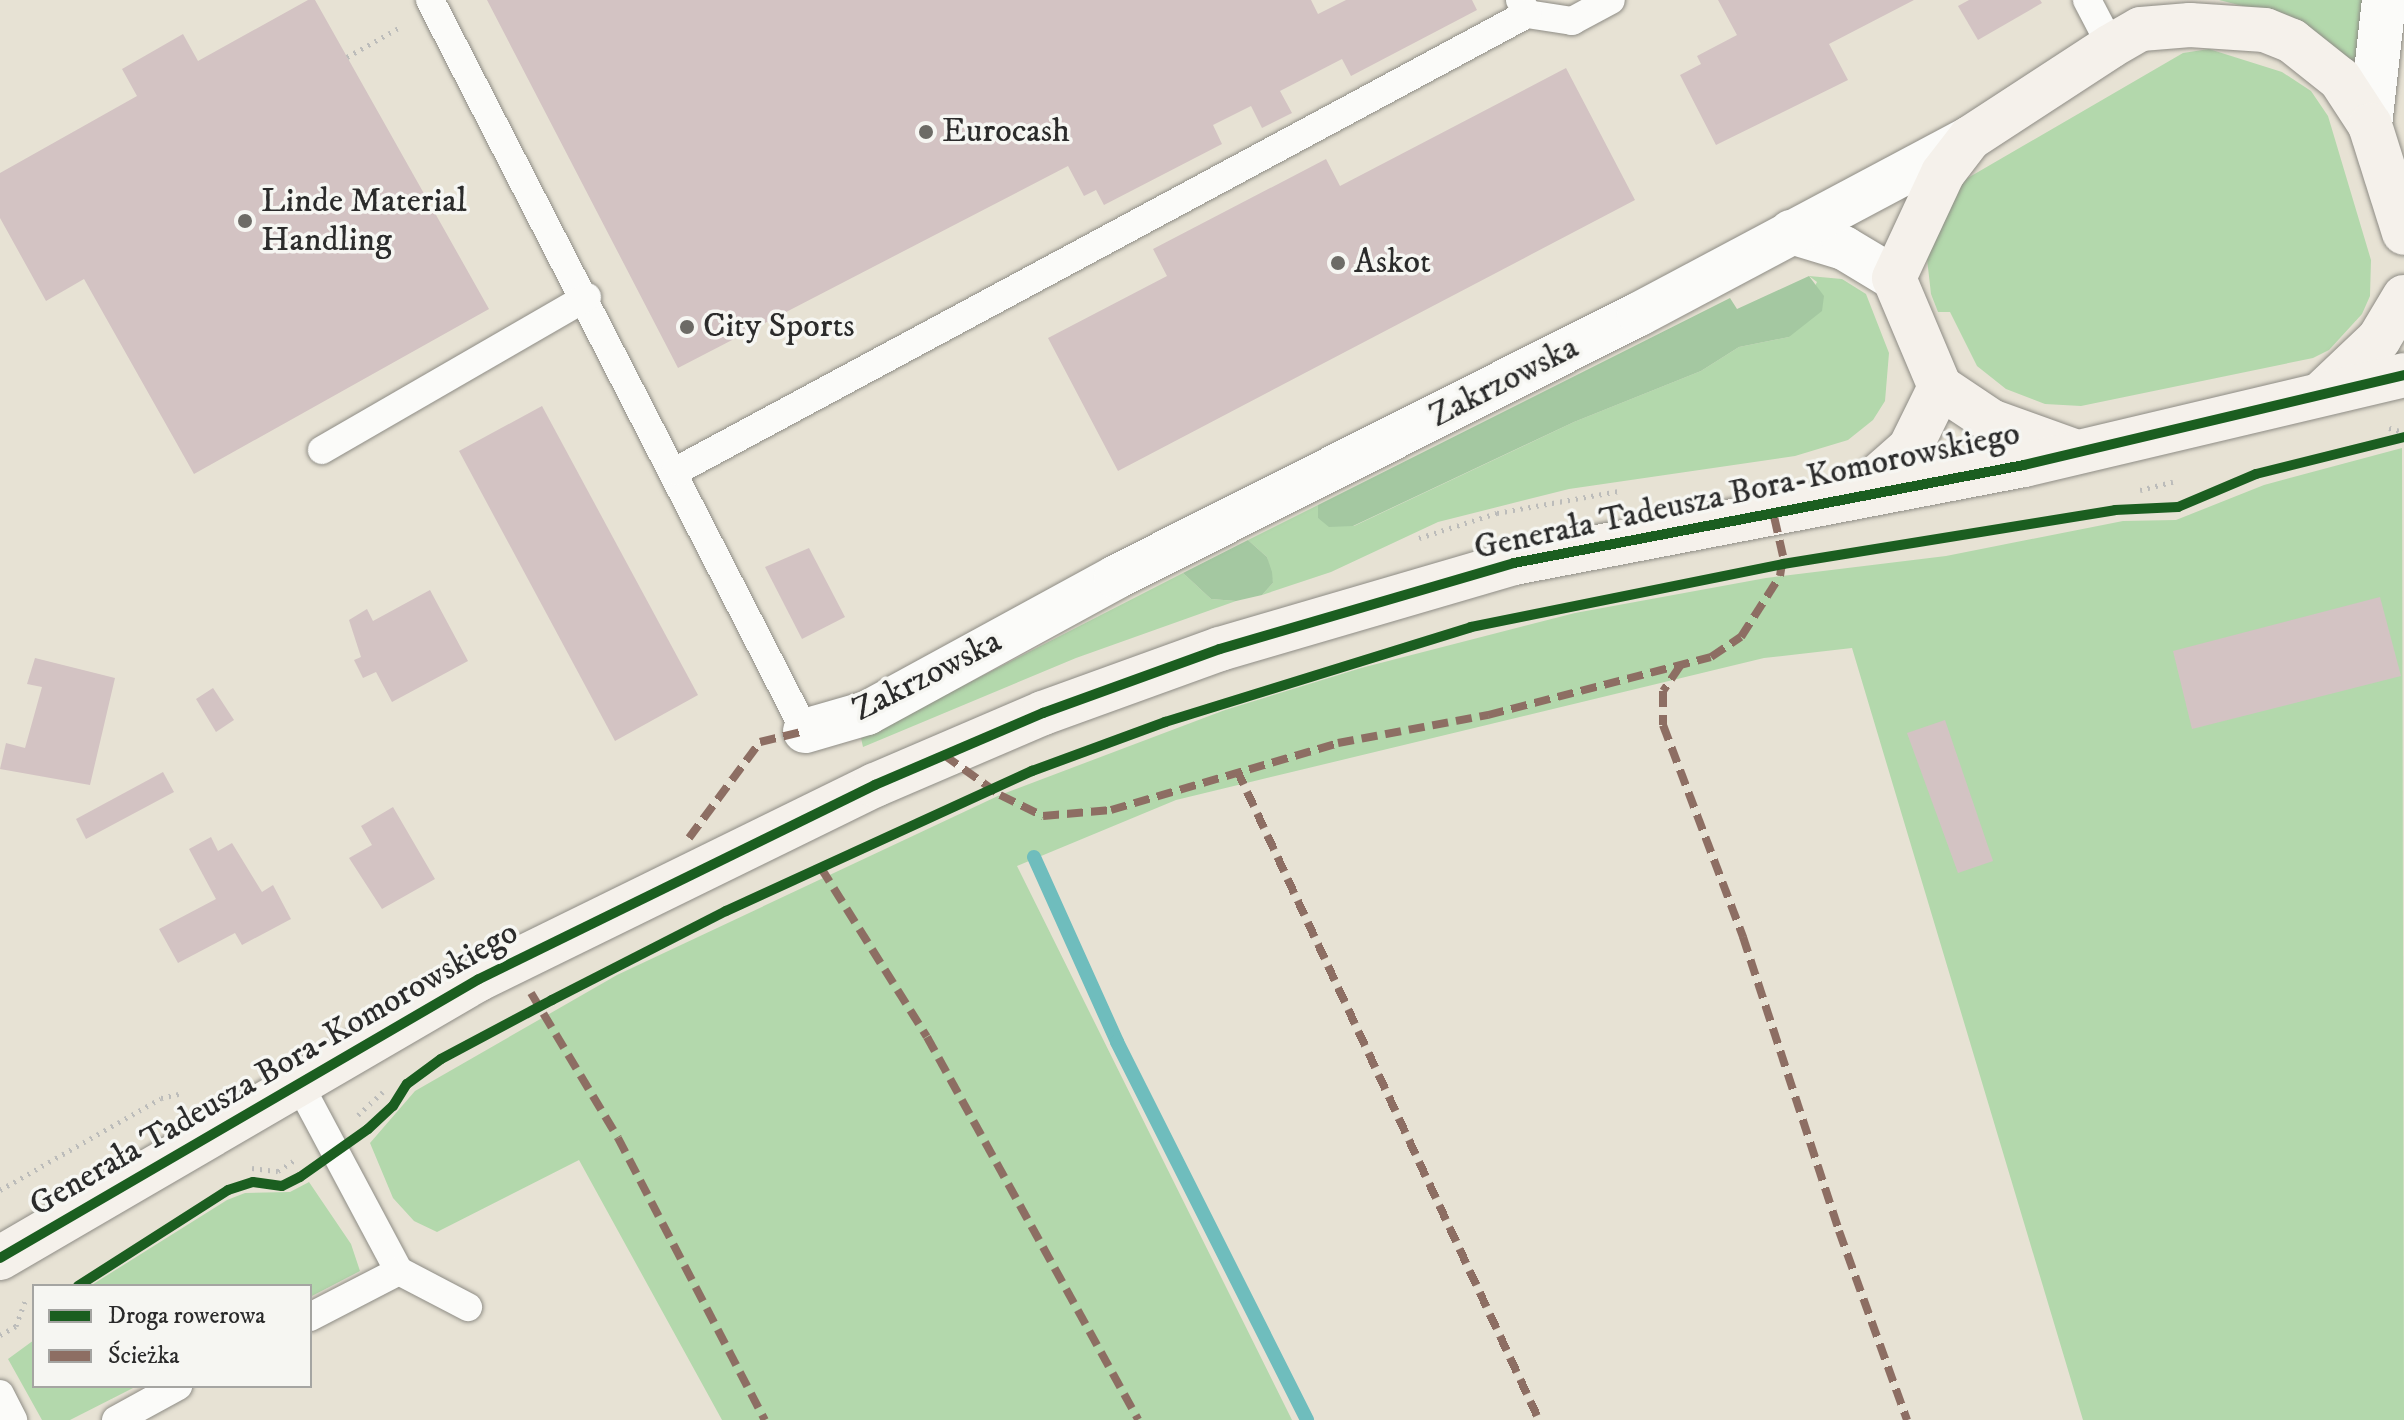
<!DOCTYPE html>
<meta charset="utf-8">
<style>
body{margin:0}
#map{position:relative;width:2404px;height:1420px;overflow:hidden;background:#e7e2d4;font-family:"IM FELL DW Pica",serif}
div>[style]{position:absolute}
.green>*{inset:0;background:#b3d8ac}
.forest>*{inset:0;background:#a4c8a1}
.stream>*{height:14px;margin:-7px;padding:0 7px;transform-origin:7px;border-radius:7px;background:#6fbdbd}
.building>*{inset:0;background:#d3c3c3}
.path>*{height:5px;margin-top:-2.5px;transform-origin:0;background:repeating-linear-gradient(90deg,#bcbcba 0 2px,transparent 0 8px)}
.roads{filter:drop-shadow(0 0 2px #8e8c85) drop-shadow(0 0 2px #8e8c85)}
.lane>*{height:28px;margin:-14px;padding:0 14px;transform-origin:14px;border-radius:14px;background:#fbfbf9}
.street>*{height:44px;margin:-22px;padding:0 22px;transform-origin:22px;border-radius:22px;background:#fbfbf9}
.secondary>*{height:44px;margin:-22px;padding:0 22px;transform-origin:22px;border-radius:22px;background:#f5f1eb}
.quiet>*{height:8px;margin-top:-4px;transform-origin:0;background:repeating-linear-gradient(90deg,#8d6e63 0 16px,transparent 0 24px)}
.cycleway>*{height:10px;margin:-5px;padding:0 5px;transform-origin:5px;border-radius:5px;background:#1b5e20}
.dots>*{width:22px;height:22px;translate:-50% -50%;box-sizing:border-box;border:4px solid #f6f6f2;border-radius:50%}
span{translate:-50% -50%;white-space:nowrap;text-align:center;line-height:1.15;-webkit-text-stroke:7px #f6f6f2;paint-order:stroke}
.poi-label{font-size:34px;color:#2b2b2b}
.left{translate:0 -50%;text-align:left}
.street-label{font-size:34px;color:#2b2b2b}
.legend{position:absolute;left:32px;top:1284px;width:280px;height:104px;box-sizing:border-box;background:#f6f6f2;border:2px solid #a5a5a2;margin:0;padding:10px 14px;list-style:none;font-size:24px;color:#2b2b2b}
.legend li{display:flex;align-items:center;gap:16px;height:40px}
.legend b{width:40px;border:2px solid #a5a5a2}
</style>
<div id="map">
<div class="green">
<i style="clip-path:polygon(2219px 0,2369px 0,2357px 67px,2278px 15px)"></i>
<i style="clip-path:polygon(2209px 49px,2282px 72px,2311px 91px,2328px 116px,2371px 260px,2370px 296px,2362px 314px,2329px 350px,2313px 358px,2081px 406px,2045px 404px,2006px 389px,1977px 366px,1950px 312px,1938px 312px,1931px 294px,1926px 250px,1948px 200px,1966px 179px,2183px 53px)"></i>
<i style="clip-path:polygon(1809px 276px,1842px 279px,1866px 294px,1889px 353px,1885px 401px,1873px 420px,1848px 440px,1795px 456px,1569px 489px,1438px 522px,1331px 572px,1262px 595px,1273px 583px,1267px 557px,1248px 540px,1318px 505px,1318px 518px,1354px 526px,1574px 422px,1701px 371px,1739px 347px,1789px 337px,1817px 282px)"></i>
<i style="clip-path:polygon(2402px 448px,2404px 1420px,2083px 1420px,1852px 648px,1764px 658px,1176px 800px,1017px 866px,1292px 1420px,722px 1420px,579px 1160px,437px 1232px,414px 1221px,393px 1198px,370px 1143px,415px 1091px,617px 975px,1000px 795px,1225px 710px,1361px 668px,1575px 613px,1766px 578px,1946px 556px,2123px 521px,2176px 520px,2264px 485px)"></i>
<i style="clip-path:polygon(1183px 573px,1211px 599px,1236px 601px,1076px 658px,863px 747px,861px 738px)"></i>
<i style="clip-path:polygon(309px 1182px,351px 1244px,360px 1271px,310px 1297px,310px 1286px,90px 1286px,227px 1200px,245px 1193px,290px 1192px)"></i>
<i style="clip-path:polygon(34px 1340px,34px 1386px,137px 1386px,70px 1420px,42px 1420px,8px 1359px)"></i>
</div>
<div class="forest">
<i style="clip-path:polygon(1809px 276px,1824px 296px,1822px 311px,1789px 337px,1739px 347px,1701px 371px,1574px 422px,1353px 526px,1329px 527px,1318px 518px,1318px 505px,1730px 298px,1737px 309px)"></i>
<i style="clip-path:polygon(1248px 540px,1267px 557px,1272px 572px,1273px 583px,1262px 595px,1236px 601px,1211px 599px,1183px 573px)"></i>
</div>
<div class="stream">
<i style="left:1034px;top:857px;width:203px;rotate:65.8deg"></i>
<i style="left:1117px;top:1042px;width:423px;rotate:63.3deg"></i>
</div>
<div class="building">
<i style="clip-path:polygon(308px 0,315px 0,489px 309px,194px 474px,84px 279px,46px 301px,0 218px,0 173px,137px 96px,122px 69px,183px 34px,198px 61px)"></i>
<i style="clip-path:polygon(487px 0,1311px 0,1318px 14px,1346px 0,1472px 0,1477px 10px,1351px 76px,1342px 59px,1280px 91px,1292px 113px,1262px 128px,1251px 106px,1213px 125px,1222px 144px,1104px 205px,1096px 190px,1084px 196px,1068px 166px,678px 368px)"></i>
<i style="clip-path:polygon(1718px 0,1914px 0,1829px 44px,1848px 80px,1716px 145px,1680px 75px,1701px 64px,1697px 56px,1737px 35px)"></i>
<i style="clip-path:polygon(1969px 0,2040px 0,2042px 3px,1978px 40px,1958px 6px)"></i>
<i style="clip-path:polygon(1566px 68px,1635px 200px,1118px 471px,1048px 338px,1167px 276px,1153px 249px,1326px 159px,1340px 186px)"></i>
<i style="clip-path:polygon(542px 406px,698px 695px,615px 741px,459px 451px)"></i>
<i style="clip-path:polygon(809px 548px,845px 617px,802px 639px,765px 567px)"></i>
<i style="clip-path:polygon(430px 590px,468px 661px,392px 702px,376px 672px,363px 678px,354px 660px,361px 657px,349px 620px,367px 609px,373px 621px)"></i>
<i style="clip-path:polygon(2380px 597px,2401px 676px,2192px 729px,2173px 651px)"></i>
<i style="clip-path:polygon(35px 658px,115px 678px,90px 785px,0 769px,6px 743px,25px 748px,42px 687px,27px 684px)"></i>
<i style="clip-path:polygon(213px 688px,234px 720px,216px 732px,196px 699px)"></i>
<i style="clip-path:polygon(1945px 720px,1993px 861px,1958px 873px,1907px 733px)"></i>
<i style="clip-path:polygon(163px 772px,174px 792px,86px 839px,76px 819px)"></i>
<i style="clip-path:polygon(393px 807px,435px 879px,382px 909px,349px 858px,372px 845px,361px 826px)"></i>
<i style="clip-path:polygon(211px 837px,218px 851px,232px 843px,262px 892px,273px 885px,291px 919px,242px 945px,235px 933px,178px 963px,159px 929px,216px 899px,189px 849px)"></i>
</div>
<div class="path">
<i style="left:347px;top:57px;width:63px;rotate:-29.4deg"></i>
<i style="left:2389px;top:428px;width:16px;rotate:15deg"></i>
<i style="left:2140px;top:490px;width:34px;rotate:-14deg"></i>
<i style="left:1419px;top:538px;width:82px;rotate:-17.8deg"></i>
<i style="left:1497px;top:513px;width:124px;rotate:-10.2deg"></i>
<i style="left:358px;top:1115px;width:34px;rotate:-43deg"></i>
<i style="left:252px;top:1168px;width:26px;rotate:7deg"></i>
<i style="left:278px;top:1171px;width:20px;rotate:-33deg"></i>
<i style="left:0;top:1190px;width:185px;rotate:-29.7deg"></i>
<i style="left:161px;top:1098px;width:23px;rotate:-13deg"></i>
<i style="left:0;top:1335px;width:18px;rotate:-29deg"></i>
<i style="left:16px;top:1326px;width:29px;rotate:-70deg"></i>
</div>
<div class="roads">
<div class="lane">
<i style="left:430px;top:0;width:822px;rotate:62.84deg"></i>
<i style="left:1520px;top:0;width:16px;rotate:63deg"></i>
<i style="left:1527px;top:14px;width:46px;rotate:8.8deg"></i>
<i style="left:1572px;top:21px;width:44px;rotate:-28.3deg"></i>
<i style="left:2087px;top:0;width:52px;rotate:62.4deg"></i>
<i style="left:322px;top:450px;width:306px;rotate:-30deg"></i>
<i style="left:676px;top:471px;width:966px;rotate:-28.24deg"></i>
<i style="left:299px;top:1084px;width:212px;rotate:61.9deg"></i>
<i style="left:399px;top:1271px;width:78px;rotate:27.6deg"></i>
<i style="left:310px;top:1317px;width:100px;rotate:-27.3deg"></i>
<i style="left:0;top:1394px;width:29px;rotate:63deg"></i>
<i style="left:116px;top:1420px;width:71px;rotate:-28.7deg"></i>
</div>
<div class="street">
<i style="left:2370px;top:125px;width:126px;rotate:-83.6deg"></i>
<i style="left:1791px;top:232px;width:55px;rotate:16.8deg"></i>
<i style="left:1844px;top:248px;width:58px;rotate:31deg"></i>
<i style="left:805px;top:731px;width:65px;rotate:-16.2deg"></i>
<i style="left:867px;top:713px;width:284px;rotate:-28.6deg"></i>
<i style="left:1116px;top:577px;width:585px;rotate:-26.7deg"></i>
<i style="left:1639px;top:314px;width:375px;rotate:-28deg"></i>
</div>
<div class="secondary">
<i style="left:2321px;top:394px;width:80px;rotate:-43.5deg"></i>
<i style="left:2379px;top:339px;width:49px;rotate:-59.2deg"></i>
<i style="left:2071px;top:450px;width:85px;rotate:-160.1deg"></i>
<i style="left:1991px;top:421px;width:61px;rotate:-146.3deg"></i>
<i style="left:1940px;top:387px;width:118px;rotate:-112.9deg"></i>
<i style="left:1894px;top:278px;width:116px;rotate:-65deg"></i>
<i style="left:1943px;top:173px;width:44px;rotate:-52.4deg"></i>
<i style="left:1970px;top:138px;width:168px;rotate:-33.1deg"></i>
<i style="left:2111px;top:46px;width:34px;rotate:-30deg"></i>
<i style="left:2141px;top:29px;width:49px;rotate:-4.7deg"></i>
<i style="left:2190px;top:25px;width:75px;rotate:3.8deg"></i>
<i style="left:2265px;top:30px;width:29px;rotate:22deg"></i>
<i style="left:2292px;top:41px;width:61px;rotate:38.4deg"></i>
<i style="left:2340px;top:79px;width:55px;rotate:56.9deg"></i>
<i style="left:2370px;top:125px;width:113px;rotate:72.5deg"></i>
<i style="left:1859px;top:493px;width:68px;rotate:-41.4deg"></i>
<i style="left:1910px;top:448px;width:68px;rotate:-63.8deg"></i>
<i style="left:0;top:1258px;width:554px;rotate:-30.22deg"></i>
<i style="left:479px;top:979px;width:441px;rotate:-26.1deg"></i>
<i style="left:875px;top:785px;width:183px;rotate:-23.2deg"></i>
<i style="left:1043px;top:713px;width:188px;rotate:-19.9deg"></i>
<i style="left:1220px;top:649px;width:306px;rotate:-16.3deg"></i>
<i style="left:1514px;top:563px;width:519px;rotate:-10.88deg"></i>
<i style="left:2024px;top:465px;width:391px;rotate:-13.3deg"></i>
</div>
</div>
<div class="quiet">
<i style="left:1680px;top:666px;width:30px;rotate:124deg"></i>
<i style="left:1663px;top:691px;width:34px;rotate:90deg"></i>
<i style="left:1663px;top:725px;width:227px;rotate:69.3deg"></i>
<i style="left:1743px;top:937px;width:309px;rotate:71.9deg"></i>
<i style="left:1839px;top:1231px;width:201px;rotate:70.2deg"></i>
<i style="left:944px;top:755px;width:69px;rotate:35.5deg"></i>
<i style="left:1000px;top:795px;width:48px;rotate:26deg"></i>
<i style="left:1043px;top:816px;width:68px;rotate:-5deg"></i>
<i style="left:1111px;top:810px;width:237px;rotate:-16.4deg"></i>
<i style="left:1338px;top:743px;width:153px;rotate:-10.6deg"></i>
<i style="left:1488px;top:715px;width:230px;rotate:-14.6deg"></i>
<i style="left:1711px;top:657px;width:36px;rotate:-34deg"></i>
<i style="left:1741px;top:637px;width:72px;rotate:-57.4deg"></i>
<i style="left:1780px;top:576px;width:20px;rotate:-81deg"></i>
<i style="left:1783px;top:556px;width:45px;rotate:-102.8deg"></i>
<i style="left:1237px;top:770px;width:717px;rotate:65.08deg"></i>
<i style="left:689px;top:838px;width:119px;rotate:-53.5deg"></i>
<i style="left:760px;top:742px;width:46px;rotate:-13.7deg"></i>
<i style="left:821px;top:868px;width:199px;rotate:57.9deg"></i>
<i style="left:927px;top:1037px;width:437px;rotate:61.1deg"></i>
<i style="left:531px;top:993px;width:169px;rotate:59deg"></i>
<i style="left:618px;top:1138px;width:318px;rotate:62.5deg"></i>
</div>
<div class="cycleway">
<i style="left:0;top:1258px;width:554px;rotate:-30.22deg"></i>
<i style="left:479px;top:979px;width:441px;rotate:-26.1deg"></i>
<i style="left:875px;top:785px;width:183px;rotate:-23.2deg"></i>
<i style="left:1043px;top:713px;width:188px;rotate:-19.9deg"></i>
<i style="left:1220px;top:649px;width:306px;rotate:-16.3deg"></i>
<i style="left:1514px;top:563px;width:519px;rotate:-10.88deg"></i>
<i style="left:2024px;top:465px;width:391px;rotate:-13.3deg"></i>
<i style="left:78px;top:1286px;width:178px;rotate:-32.6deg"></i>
<i style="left:228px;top:1190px;width:26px;rotate:-18deg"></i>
<i style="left:253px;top:1182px;width:29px;rotate:8deg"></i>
<i style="left:282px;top:1186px;width:20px;rotate:-27deg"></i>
<i style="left:300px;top:1177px;width:83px;rotate:-35.2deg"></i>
<i style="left:368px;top:1129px;width:34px;rotate:-43deg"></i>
<i style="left:393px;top:1106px;width:26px;rotate:-58deg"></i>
<i style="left:407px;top:1084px;width:42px;rotate:-36.3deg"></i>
<i style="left:441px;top:1059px;width:126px;rotate:-28deg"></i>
<i style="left:552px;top:1000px;width:195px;rotate:-27.1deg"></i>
<i style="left:726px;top:911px;width:337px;rotate:-24.6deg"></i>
<i style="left:1032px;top:771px;width:142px;rotate:-20.2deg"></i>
<i style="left:1165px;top:722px;width:320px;rotate:-17.2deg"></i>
<i style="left:1471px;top:627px;width:318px;rotate:-11.4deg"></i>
<i style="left:1783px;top:564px;width:336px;rotate:-9.2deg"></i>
<i style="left:2115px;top:510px;width:63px;rotate:-2.7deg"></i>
<i style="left:2178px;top:507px;width:85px;rotate:-22.9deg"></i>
<i style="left:2256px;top:474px;width:153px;rotate:-14deg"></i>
</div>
<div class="dots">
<i style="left:926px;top:132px;background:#6d6b66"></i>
<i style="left:245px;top:221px;background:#6d6b66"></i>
<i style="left:1338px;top:263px;background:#6d6b66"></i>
<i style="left:687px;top:327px;background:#6d6b66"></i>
</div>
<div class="poi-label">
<span class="left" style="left:942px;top:132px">Eurocash</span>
<span class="left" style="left:261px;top:221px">Linde Material<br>Handling</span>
<span class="left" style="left:1354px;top:263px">Askot</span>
<span class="left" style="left:703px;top:327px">City Sports</span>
</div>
<div class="street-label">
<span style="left:1504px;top:382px;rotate:-27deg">Zakrzowska</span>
<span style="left:1747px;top:491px;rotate:-12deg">Generała Tadeusza Bora-Komorowskiego</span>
<span style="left:927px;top:676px;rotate:-27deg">Zakrzowska</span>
<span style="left:274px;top:1069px;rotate:-30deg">Generała Tadeusza Bora-Komorowskiego</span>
</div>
<ul class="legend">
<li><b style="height:10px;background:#1b5e20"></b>Droga rowerowa</li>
<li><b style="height:10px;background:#8d6e63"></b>Ścieżka</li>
</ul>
</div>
